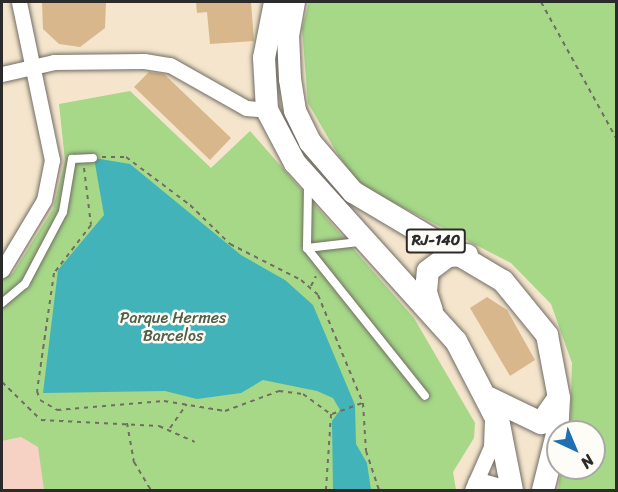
<!DOCTYPE html>
<style>
body{margin:0}
#map{position:relative;width:618px;height:492px;overflow:hidden;background:#f4e5cc;font-family:Sriracha,sans-serif}
div>[style]{position:absolute}
.built>*{inset:0;background:#f6d2c4}
.green>*{inset:0;background:#a6d888}
.water>*{inset:0;background:#42b3b9}
.building>*{inset:0;background:#d9b78c}
.path>*{height:2px;margin-top:-1px;transform-origin:0;background:repeating-linear-gradient(90deg,#716c63 0 4.5px,transparent 0 9px)}
.roads{filter:drop-shadow(0 0 2px #716c63) drop-shadow(0 0 2px #716c63)}
.service>*{height:8px;margin:-4px;padding:0 4px;transform-origin:4px;border-radius:4px;background:#fff}
.minor>*{height:15px;margin:-7.5px;padding:0 7.5px;transform-origin:7.5px;border-radius:7.5px;background:#fff}
.primary>*{height:22px;margin:-11px;padding:0 11px;transform-origin:11px;border-radius:11px;background:#fff}
span{translate:-50% -50%;white-space:nowrap;text-align:center;line-height:1.15;-webkit-text-stroke:5px #fdfcf7;paint-order:stroke}
.shield-label span{padding:2px 4px;background:#fdfcf7;border:2px solid;border-radius:4px;-webkit-text-stroke-width:0}
.shield-label{font-size:15px;color:#2b2b2b;font-weight:700}
.park-label{font-size:16px;color:#505f47}
.frame{position:absolute;inset:0;border:3px solid #2b2b2b;pointer-events:none}
.north{position:absolute;left:546px;top:420px;width:60px;height:60px;box-sizing:border-box;background:#fdfcf7;border:2px solid #a9a8a5;border-radius:50%;rotate:136deg;font-size:16px;font-weight:700;line-height:24px;text-align:center;color:#2b2b2b}
.north::after{content:'';display:block;margin:auto;width:21px;height:27px;background:#1f6fb2;clip-path:polygon(50% 0,100% 100%,50% 72%,0 100%)}
</style>
<div id="map">
<div class="built">
<i style="clip-path:polygon(21px 437px,39px 447px,44px 490px,2px 490px,2px 441px)"></i>
</div>
<div class="green">
<i style="clip-path:polygon(309px 2px,616px 2px,616px 490px,558px 490px,561px 468px,594px 468px,594px 432px,570px 432px,572px 363px,551px 304px,511px 263px,359px 185px,337px 153px,308px 103px,302px 29px)"></i>
<i style="clip-path:polygon(130px 91px,211px 168px,250px 131px,414px 318px,475px 423px,474px 438px,453px 472px,456px 490px,44px 490px,38px 447px,21px 437px,2px 441px,2px 280px,13px 273px,53px 209px,65px 161px,59px 104px)"></i>
</div>
<div class="water">
<i style="clip-path:polygon(94px 158px,130px 164px,241px 255px,285px 280px,313px 305px,355px 405px,356px 444px,367px 463px,371px 490px,333px 490px,332px 421px,340px 410px,333px 398px,317px 391px,263px 380px,241px 393px,197px 399px,165px 391px,43px 393px,58px 270px,104px 215px)"></i>
</div>
<div class="building">
<i style="clip-path:polygon(42px 2px,106px 2px,105px 28px,80px 47px,59px 44px,43px 29px)"></i>
<i style="clip-path:polygon(196px 2px,251px 2px,254px 41px,210px 44px,207px 12px,197px 13px)"></i>
<i style="clip-path:polygon(149px 72px,164px 74px,231px 138px,210px 160px,134px 87px)"></i>
<i style="clip-path:polygon(487px 297px,507px 310px,535px 360px,510px 376px,470px 308px)"></i>
</div>
<div class="path">
<i style="left:541px;top:2px;width:155px;rotate:61.1deg"></i>
<i style="left:102px;top:157px;width:24px"></i>
<i style="left:126px;top:157px;width:80px;rotate:36.9deg"></i>
<i style="left:190px;top:205px;width:56px;rotate:44.3deg"></i>
<i style="left:230px;top:244px;width:80px;rotate:26.9deg"></i>
<i style="left:301px;top:280px;width:23px;rotate:41deg"></i>
<i style="left:318px;top:295px;width:117px;rotate:67.4deg"></i>
<i style="left:363px;top:403px;width:48px;rotate:86.4deg"></i>
<i style="left:366px;top:451px;width:41px;rotate:71.6deg"></i>
<i style="left:84px;top:168px;width:57px;rotate:83deg"></i>
<i style="left:91px;top:225px;width:61px;rotate:127.6deg"></i>
<i style="left:54px;top:273px;width:119px;rotate:98.2deg"></i>
<i style="left:37px;top:391px;width:9px;rotate:72deg"></i>
<i style="left:40px;top:400px;width:20px;rotate:30deg"></i>
<i style="left:57px;top:410px;width:107px;rotate:-4.8deg"></i>
<i style="left:164px;top:401px;width:62px;rotate:9.3deg"></i>
<i style="left:225px;top:411px;width:58px;rotate:-20.3deg"></i>
<i style="left:279px;top:391px;width:24px;rotate:7deg"></i>
<i style="left:303px;top:394px;width:34px;rotate:36deg"></i>
<i style="left:331px;top:414px;width:76px;rotate:93.8deg"></i>
<i style="left:311px;top:286px;width:11px;rotate:-63deg"></i>
<i style="left:2px;top:382px;width:54px;rotate:44.3deg"></i>
<i style="left:41px;top:420px;width:118px;rotate:2.9deg"></i>
<i style="left:159px;top:426px;width:39px;rotate:24deg"></i>
<i style="left:332px;top:414px;width:33px;rotate:-20deg"></i>
<i style="left:127px;top:423px;width:40px;rotate:80deg"></i>
<i style="left:134px;top:462px;width:33px;rotate:59deg"></i>
<i style="left:170px;top:428px;width:29px;rotate:-55deg"></i>
</div>
<div class="roads">
<div class="service">
<i style="left:308px;top:188px;width:60px;rotate:91deg"></i>
<i style="left:307px;top:248px;width:189px;rotate:51.4deg"></i>
<i style="left:307px;top:248px;width:52px;rotate:-6.6deg"></i>
<i style="left:2px;top:303px;width:30px;rotate:-40deg"></i>
<i style="left:25px;top:284px;width:81px;rotate:-62.2deg"></i>
<i style="left:63px;top:212px;width:54px;rotate:-80.4deg"></i>
<i style="left:72px;top:159px;width:21px;rotate:-3deg"></i>
</div>
<div class="minor">
<i style="left:2px;top:74px;width:53px;rotate:-13deg"></i>
<i style="left:54px;top:62px;width:90px;rotate:-0.6deg"></i>
<i style="left:144px;top:61px;width:26px;rotate:9deg"></i>
<i style="left:170px;top:65px;width:87px;rotate:29.5deg"></i>
<i style="left:246px;top:108px;width:21px;rotate:5deg"></i>
<i style="left:2px;top:270px;width:82px;rotate:-59deg"></i>
<i style="left:44px;top:200px;width:41px;rotate:-78.7deg"></i>
<i style="left:52px;top:160px;width:161px;rotate:-101.8deg"></i>
<i style="left:472px;top:490px;width:47px;rotate:-66.2deg"></i>
<i style="left:491px;top:447px;width:25px;rotate:-88deg"></i>
</div>
<div class="primary">
<i style="left:275px;top:2px;width:57px;rotate:101.1deg"></i>
<i style="left:264px;top:58px;width:52px;rotate:86.7deg"></i>
<i style="left:267px;top:110px;width:60px;rotate:62.2deg"></i>
<i style="left:295px;top:163px;width:240px;rotate:47.9deg"></i>
<i style="left:456px;top:341px;width:93px;rotate:62.6deg"></i>
<i style="left:499px;top:424px;width:67px;rotate:78.9deg"></i>
<i style="left:294px;top:2px;width:34px;rotate:100deg"></i>
<i style="left:288px;top:35px;width:44px;rotate:87.4deg"></i>
<i style="left:290px;top:79px;width:32px;rotate:81deg"></i>
<i style="left:295px;top:111px;width:34px;rotate:64deg"></i>
<i style="left:310px;top:142px;width:66px;rotate:49.3deg"></i>
<i style="left:353px;top:192px;width:174px;rotate:30.7deg"></i>
<i style="left:503px;top:281px;width:70px;rotate:50.8deg"></i>
<i style="left:547px;top:335px;width:64px;rotate:79.2deg"></i>
<i style="left:559px;top:398px;width:36px;rotate:93deg"></i>
<i style="left:557px;top:434px;width:58px;rotate:104deg"></i>
<i style="left:432px;top:311px;width:20px;rotate:-108deg"></i>
<i style="left:426px;top:292px;width:21px;rotate:-85deg"></i>
<i style="left:428px;top:271px;width:25px;rotate:-37deg"></i>
<i style="left:448px;top:256px;width:19px;rotate:-3deg"></i>
<i style="left:489px;top:398px;width:58px;rotate:25.7deg"></i>
<i style="left:541px;top:423px;width:29px;rotate:-55deg"></i>
<i style="left:479px;top:484px;width:22px;rotate:16deg"></i>
</div>
</div>
<div class="shield-label">
<span style="left:436px;top:241px">RJ-140</span>
</div>
<div class="park-label">
<span style="left:173px;top:327px">Parque Hermes<br>Barcelos</span>
</div>
<div class="frame"></div>
<div class="north">N</div>
</div>
